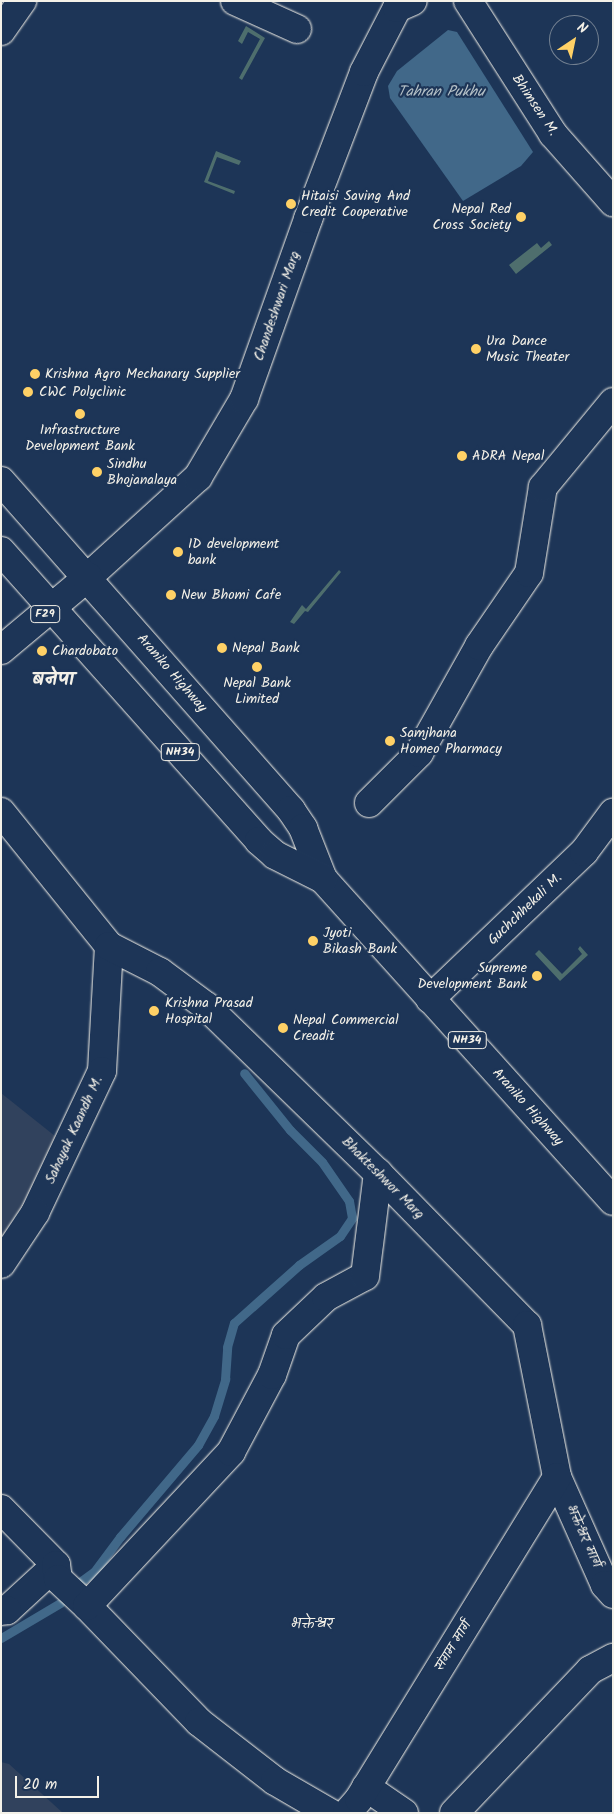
<!DOCTYPE html>
<meta charset="utf-8">
<style>
body{margin:0}
#map{position:relative;width:614px;height:1814px;overflow:hidden;background:#1d3557;font-family:Kalam,"Playpen Sans Deva",sans-serif}
div>[style]{position:absolute}
.built>*{inset:0;background:#31425d}
.green>*{inset:0;background:#4e6e6d}
.water>*{inset:0;background:#416889}
.stream>*{height:9px;margin:-4.5px;padding:0 4.5px;transform-origin:4.5px;border-radius:4.5px;background:#416889}
.roads{filter:drop-shadow(0 0 1px #f4f1e8) drop-shadow(0 0 1px #f4f1e8)}
.street>*{height:28px;margin:-14px;padding:0 14px;transform-origin:14px;border-radius:14px;background:#1d3557}
.secondary>*{height:28px;margin:-14px;padding:0 14px;transform-origin:14px;border-radius:14px;background:#1d3557}
.primary>*{height:28px;margin:-14px;padding:0 14px;transform-origin:14px;border-radius:14px;background:#1d3557}
.highway>*{height:28px;margin:-14px;padding:0 14px;transform-origin:14px;border-radius:14px;background:#1d3557}
.dots>*{width:14px;height:14px;translate:-50% -50%;box-sizing:border-box;border:2px solid #1d3557;border-radius:50%}
span{translate:-50% -50%;white-space:nowrap;text-align:center;line-height:1.15;-webkit-text-stroke:4.5px #1d3557;paint-order:stroke}
.shield-label span{padding:1px 4px;background:#1d3557;border:1px solid;border-radius:4px;-webkit-text-stroke-width:0}
.shield-label{font-size:12px;color:#f4f1e8;font-weight:700}
.street-label{font-size:14px;color:#f4f1e8}
.poi-label{font-size:14px;color:#f4f1e8}
.left{translate:0 -50%;text-align:left}
.right{translate:-100% -50%;text-align:right}
.water-label{font-size:15px;color:#b5c1c7;font-style:italic}
.neighbourhood-label{font-size:15px;color:#f4f1e8}
.district-label{font-size:19px;color:#f4f1e8;font-weight:700}
.frame{position:absolute;inset:0;border:2px solid #f4f1e8;pointer-events:none}
.north{position:absolute;left:549px;top:15px;width:50px;height:50px;box-sizing:border-box;background:#1d3557;border:1px solid #738091;border-radius:50%;rotate:34deg;font-size:14px;font-weight:700;line-height:20px;text-align:center;color:#f4f1e8}
.north::after{content:'';display:block;margin:auto;width:18px;height:22px;background:#ffd166;clip-path:polygon(50% 0,100% 100%,50% 72%,0 100%)}
.scale{position:absolute;left:15px;top:1776px;width:84px;height:22px;box-sizing:border-box;border:2px solid #f4f1e8;border-top:0;padding-left:6px;font-size:15px;line-height:18px;white-space:nowrap;color:#f4f1e8;-webkit-text-stroke:4px #1d3557;paint-order:stroke}
</style>
<div id="map">
<div class="built">
<i style="clip-path:polygon(1px 1093px,60px 1140px,12px 1242px,1px 1237px)"></i>
<i style="clip-path:polygon(1px 1762px,9px 1764px,63px 1813px,1px 1813px)"></i>
</div>
<div class="green">
<i style="clip-path:polygon(246px 26px,265px 38px,242px 80px,239px 78px,260px 39px,248px 32px,242px 44px,238px 41px)"></i>
<i style="clip-path:polygon(216px 151px,241px 161px,239px 165px,217px 157px,208px 181px,235px 191px,234px 194px,204px 182px)"></i>
<i style="clip-path:polygon(549px 241px,552px 245px,516px 274px,509px 265px,537px 243px,541px 248px)"></i>
<i style="clip-path:polygon(339px 570px,341px 572px,308px 612px,305px 611px,294px 624px,290px 622px,302px 605px,306px 609px)"></i>
<i style="clip-path:polygon(580px 946px,588px 955px,560px 981px,535px 954px,539px 950px,562px 974px,582px 954px,578px 949px)"></i>
</div>
<div class="water">
<i style="clip-path:polygon(448px 30px,457px 32px,533px 152px,521px 166px,463px 201px,390px 98px,388px 86px,397px 71px)"></i>
</div>
<div class="stream">
<i style="left:80px;top:1582px;width:17px;rotate:-36deg"></i>
<i style="left:94px;top:1572px;width:44px;rotate:-53.4deg"></i>
<i style="left:120px;top:1537px;width:121px;rotate:-49.7deg"></i>
<i style="left:198px;top:1445px;width:33px;rotate:-61deg"></i>
<i style="left:214px;top:1416px;width:39px;rotate:-73deg"></i>
<i style="left:225px;top:1379px;width:32px;rotate:-86deg"></i>
<i style="left:227px;top:1347px;width:25px;rotate:-74deg"></i>
<i style="left:234px;top:1323px;width:87px;rotate:-41.7deg"></i>
<i style="left:299px;top:1265px;width:50px;rotate:-35.3deg"></i>
<i style="left:340px;top:1236px;width:22px;rotate:-56deg"></i>
<i style="left:352px;top:1218px;width:17px;rotate:-100deg"></i>
<i style="left:349px;top:1201px;width:47px;rotate:-124.7deg"></i>
<i style="left:322px;top:1162px;width:45px;rotate:-135deg"></i>
<i style="left:290px;top:1130px;width:73px;rotate:-128.9deg"></i>
<i style="left:1px;top:1638px;width:69px;rotate:-30.7deg"></i>
</div>
<div class="roads">
<div class="street">
<i style="left:235px;top:1px;width:68px;rotate:24.3deg"></i>
<i style="left:468px;top:1px;width:158px;rotate:57.4deg"></i>
<i style="left:553px;top:134px;width:91px;rotate:48.6deg"></i>
<i style="left:1px;top:31px;width:37px;rotate:-55deg"></i>
<i style="left:369px;top:803px;width:71px;rotate:-45deg"></i>
<i style="left:419px;top:753px;width:123px;rotate:-60.7deg"></i>
<i style="left:479px;top:646px;width:88px;rotate:-55.6deg"></i>
<i style="left:529px;top:573px;width:87px;rotate:-80.8deg"></i>
<i style="left:543px;top:487px;width:110px;rotate:-50.5deg"></i>
<i style="left:1px;top:812px;width:172px;rotate:51.1deg"></i>
<i style="left:109px;top:946px;width:125px;rotate:93.2deg"></i>
<i style="left:102px;top:1071px;width:157px;rotate:115.3deg"></i>
<i style="left:35px;top:1213px;width:61px;rotate:123.7deg"></i>
<i style="left:109px;top:946px;width:57px;rotate:27deg"></i>
<i style="left:160px;top:972px;width:57px;rotate:36.5deg"></i>
<i style="left:206px;top:1006px;width:240px;rotate:44.2deg"></i>
<i style="left:378px;top:1173px;width:213px;rotate:45.6deg"></i>
<i style="left:527px;top:1325px;width:155px;rotate:78.8deg"></i>
<i style="left:557px;top:1477px;width:118px;rotate:66deg"></i>
<i style="left:605px;top:1585px;width:12px;rotate:48deg"></i>
<i style="left:430px;top:999px;width:213px;rotate:-43.7deg"></i>
<i style="left:584px;top:852px;width:49px;rotate:-53.4deg"></i>
<i style="left:1px;top:1509px;width:78px;rotate:45.5deg"></i>
<i style="left:56px;top:1565px;width:67px;rotate:137.4deg"></i>
<i style="left:7px;top:1610px;width:6px;rotate:171deg"></i>
<i style="left:56px;top:1565px;width:14px;rotate:82deg"></i>
<i style="left:58px;top:1579px;width:40px;rotate:43deg"></i>
<i style="left:87px;top:1606px;width:161px;rotate:46deg"></i>
<i style="left:199px;top:1722px;width:96px;rotate:37.8deg"></i>
<i style="left:275px;top:1781px;width:64px;rotate:30.2deg"></i>
<i style="left:87px;top:1606px;width:211px;rotate:-46.9deg"></i>
<i style="left:231px;top:1452px;width:87px;rotate:-62deg"></i>
<i style="left:272px;top:1375px;width:42px;rotate:-70.7deg"></i>
<i style="left:286px;top:1335px;width:55px;rotate:-43.5deg"></i>
<i style="left:326px;top:1297px;width:44px;rotate:-28.3deg"></i>
<i style="left:365px;top:1276px;width:104px;rotate:-82.8deg"></i>
<i style="left:366px;top:1787px;width:46px;rotate:34.4deg"></i>
<i style="left:347px;top:1813px;width:18px;rotate:-49deg"></i>
<i style="left:359px;top:1799px;width:378px;rotate:-58.4deg"></i>
<i style="left:454px;top:1813px;width:197px;rotate:-46.4deg"></i>
<i style="left:590px;top:1670px;width:26px;rotate:-28deg"></i>
</div>
<div class="secondary">
<i style="left:88px;top:577px;width:149px;rotate:-42.3deg"></i>
<i style="left:198px;top:477px;width:91px;rotate:-59.5deg"></i>
<i style="left:244px;top:399px;width:191px;rotate:-70.4deg"></i>
<i style="left:308px;top:219px;width:157px;rotate:-69.1deg"></i>
<i style="left:364px;top:72px;width:72px;rotate:-62.7deg"></i>
<i style="left:397px;top:8px;width:17px;rotate:-24deg"></i>
</div>
<div class="primary">
<i style="left:1px;top:650px;width:114px;rotate:-40deg"></i>
</div>
<div class="highway">
<i style="left:1px;top:481px;width:439px;rotate:48.6deg"></i>
<i style="left:291px;top:810px;width:22px;rotate:56deg"></i>
<i style="left:303px;top:828px;width:55px;rotate:68.6deg"></i>
<i style="left:323px;top:879px;width:433px;rotate:48deg"></i>
<i style="left:1px;top:551px;width:388px;rotate:48.3deg"></i>
<i style="left:259px;top:841px;width:21px;rotate:41deg"></i>
<i style="left:275px;top:855px;width:54px;rotate:26.6deg"></i>
</div>
</div>
<div class="dots">
<i style="left:291px;top:204px;background:#ffd166"></i>
<i style="left:521px;top:217px;background:#ffd166"></i>
<i style="left:476px;top:349px;background:#ffd166"></i>
<i style="left:35px;top:374px;background:#ffd166"></i>
<i style="left:28px;top:392px;background:#ffd166"></i>
<i style="left:80px;top:414px;background:#ffd166"></i>
<i style="left:462px;top:456px;background:#ffd166"></i>
<i style="left:97px;top:472px;background:#ffd166"></i>
<i style="left:178px;top:552px;background:#ffd166"></i>
<i style="left:171px;top:595px;background:#ffd166"></i>
<i style="left:222px;top:648px;background:#ffd166"></i>
<i style="left:42px;top:651px;background:#ffd166"></i>
<i style="left:257px;top:667px;background:#ffd166"></i>
<i style="left:390px;top:741px;background:#ffd166"></i>
<i style="left:313px;top:941px;background:#ffd166"></i>
<i style="left:537px;top:976px;background:#ffd166"></i>
<i style="left:154px;top:1011px;background:#ffd166"></i>
<i style="left:283px;top:1028px;background:#ffd166"></i>
</div>
<div class="shield-label">
<span style="left:45px;top:614px">F29</span>
<span style="left:180px;top:752px">NH34</span>
<span style="left:467px;top:1040px">NH34</span>
</div>
<div class="street-label">
<span style="left:535px;top:105px;rotate:56deg">Bhimsen M.</span>
<span style="left:277px;top:306px;rotate:-71deg">Chandeshwari Marg</span>
<span style="left:172px;top:673px;rotate:49deg">Araniko Highway</span>
<span style="left:525px;top:909px;rotate:-44deg">Guchchhekali M.</span>
<span style="left:528px;top:1107px;rotate:48deg">Araniko Highway</span>
<span style="left:74px;top:1130px;rotate:-65deg">Sahayak Kaandh M.</span>
<span style="left:383px;top:1178px;rotate:45deg">Bhakteshwor Marg</span>
<span style="left:584px;top:1536px;rotate:66deg">भक्तेश्वर मार्ग</span>
<span style="left:453px;top:1646px;rotate:-58deg">संगम मार्ग</span>
</div>
<div class="poi-label">
<span class="left" style="left:301px;top:204px">Hitaisi Saving And<br>Credit Cooperative</span>
<span class="right" style="left:511px;top:217px">Nepal Red<br>Cross Society</span>
<span class="left" style="left:486px;top:349px">Ura Dance<br>Music Theater</span>
<span class="left" style="left:45px;top:374px">Krishna Agro Mechanary Supplier</span>
<span class="left" style="left:39px;top:392px">CWC Polyclinic</span>
<span style="left:80px;top:438px">Infrastructure<br>Development Bank</span>
<span class="left" style="left:472px;top:456px">ADRA Nepal</span>
<span class="left" style="left:107px;top:472px">Sindhu<br>Bhojanalaya</span>
<span class="left" style="left:188px;top:552px">ID development<br>bank</span>
<span class="left" style="left:181px;top:595px">New Bhomi Cafe</span>
<span class="left" style="left:232px;top:648px">Nepal Bank</span>
<span class="left" style="left:52px;top:651px">Chardobato</span>
<span style="left:257px;top:691px">Nepal Bank<br>Limited</span>
<span class="left" style="left:400px;top:741px">Samjhana<br>Homeo Pharmacy</span>
<span class="left" style="left:323px;top:941px">Jyoti<br>Bikash Bank</span>
<span class="right" style="left:527px;top:976px">Supreme<br>Development Bank</span>
<span class="left" style="left:165px;top:1011px">Krishna Prasad<br>Hospital</span>
<span class="left" style="left:293px;top:1028px">Nepal Commercial<br>Creadit</span>
</div>
<div class="water-label">
<span style="left:441px;top:93px">Tahran Pukhu</span>
</div>
<div class="neighbourhood-label">
<span style="left:312px;top:1625px">भक्तेश्वर</span>
</div>
<div class="district-label">
<span style="left:53px;top:681px">बनेपा</span>
</div>
<div class="frame"></div>
<div class="north">N</div>
<div class="scale">20 m</div>
</div>
